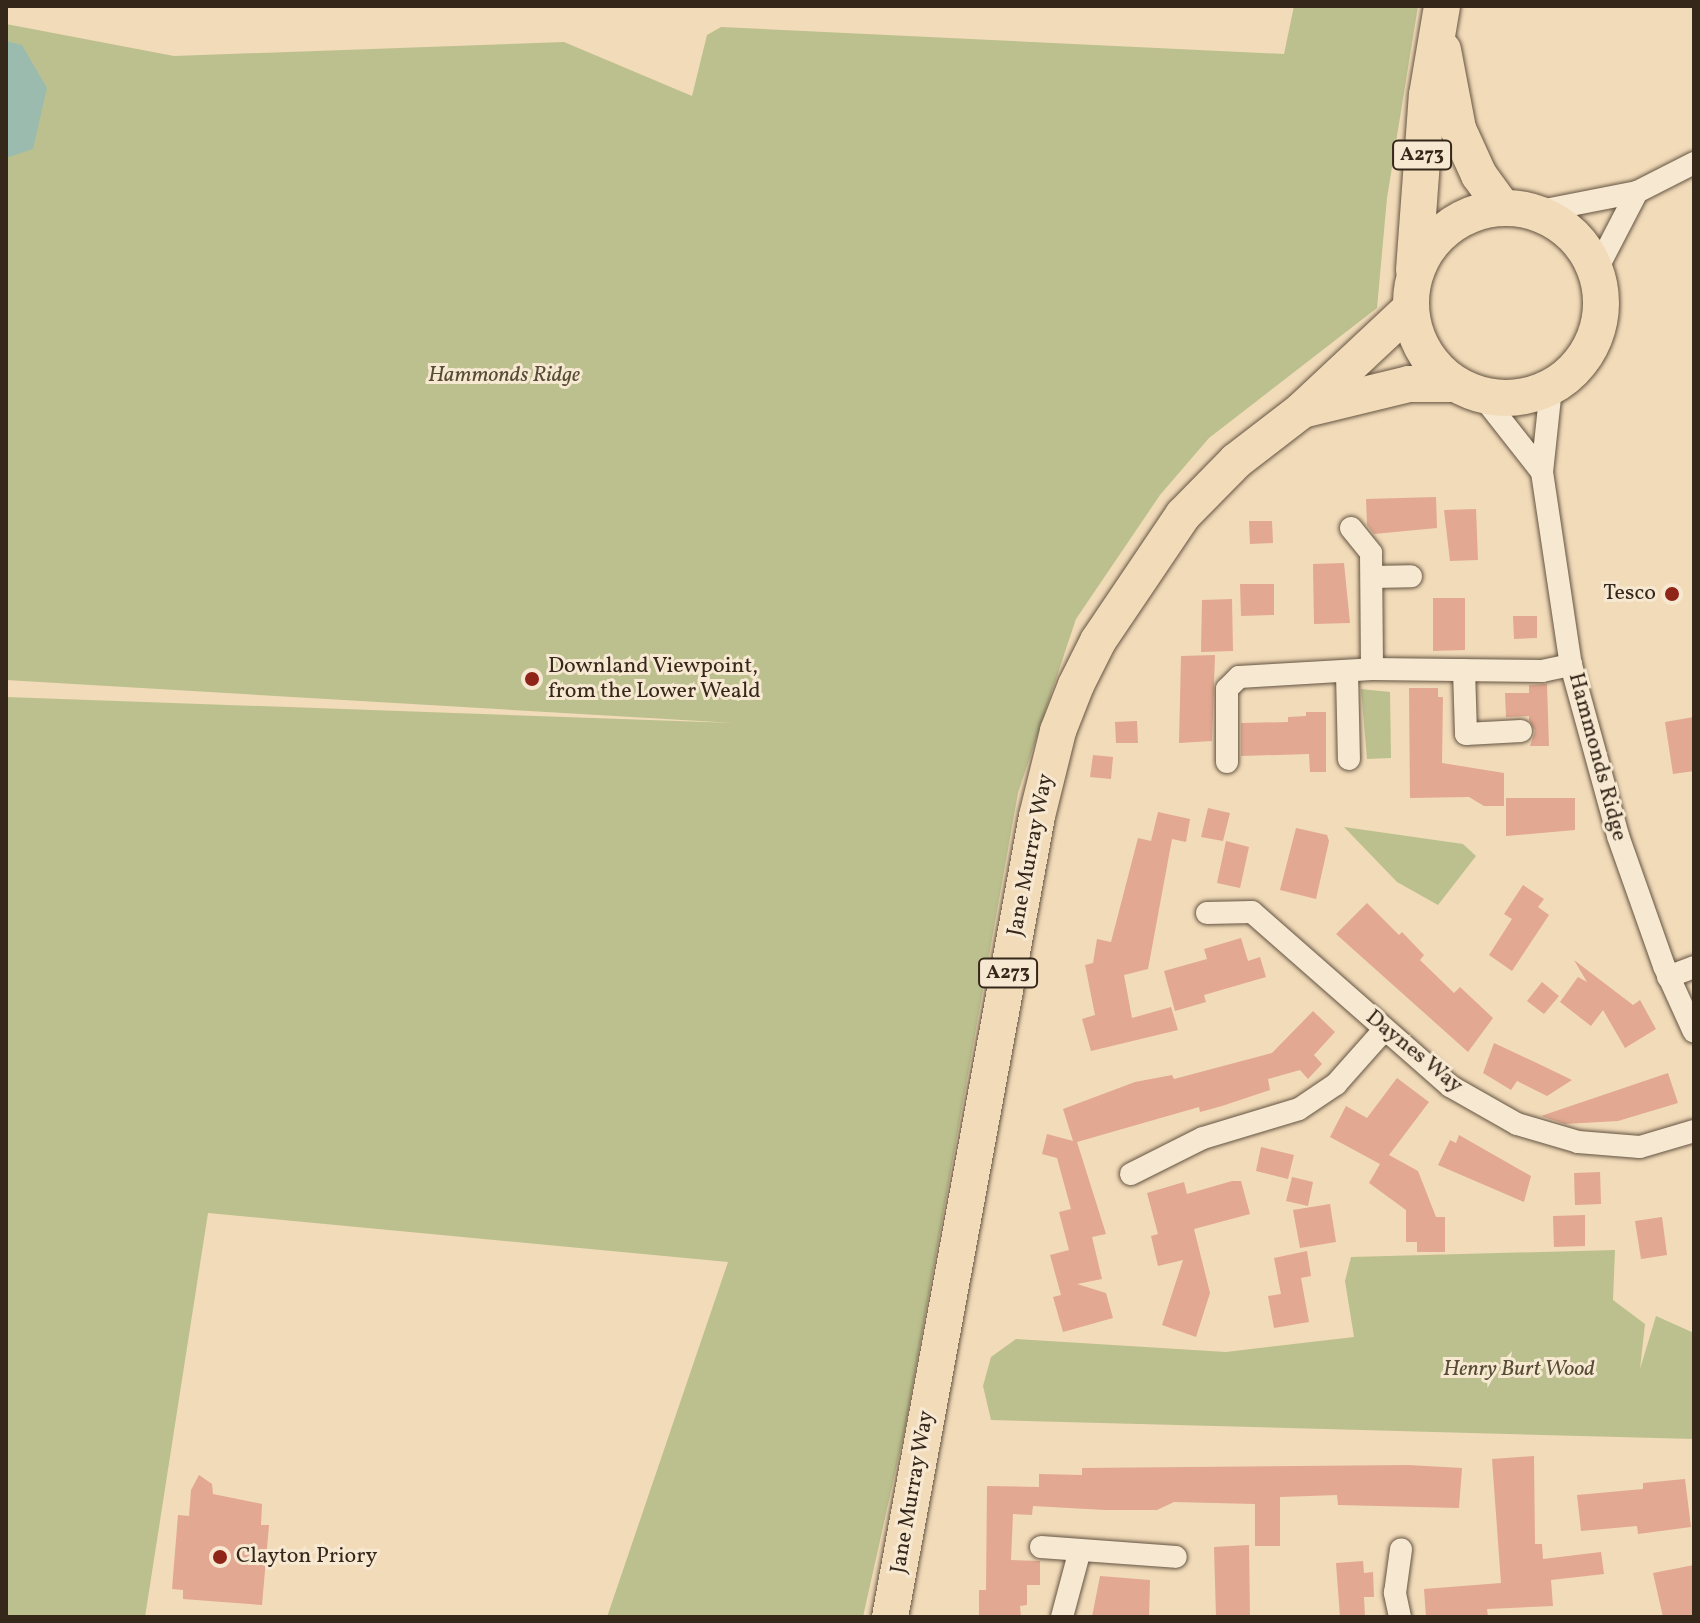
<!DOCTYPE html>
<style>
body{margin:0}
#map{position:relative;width:1700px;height:1623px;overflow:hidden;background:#f2dbb9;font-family:Vollkorn,serif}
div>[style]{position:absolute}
.green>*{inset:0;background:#bcc08e}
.water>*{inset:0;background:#9bbbaf}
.building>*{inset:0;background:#e2a891}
.roads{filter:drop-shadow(0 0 2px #645442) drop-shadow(0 0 2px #645442)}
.minor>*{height:22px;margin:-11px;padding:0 11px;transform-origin:11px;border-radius:11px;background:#f7e8d2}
.primary>*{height:36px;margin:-18px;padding:0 18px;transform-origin:18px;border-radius:18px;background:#f2dbb9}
.primary>.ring{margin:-18px;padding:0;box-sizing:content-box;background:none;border:36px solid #f2dbb9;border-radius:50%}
.dots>*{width:22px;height:22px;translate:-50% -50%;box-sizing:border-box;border:4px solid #f7e8d2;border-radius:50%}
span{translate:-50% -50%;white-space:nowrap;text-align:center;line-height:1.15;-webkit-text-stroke:6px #f7e8d2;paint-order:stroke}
.shield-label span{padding:2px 6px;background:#f7e8d2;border:2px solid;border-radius:6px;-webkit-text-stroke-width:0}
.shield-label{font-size:20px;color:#35271a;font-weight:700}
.park-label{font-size:22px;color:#574d37;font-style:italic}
.poi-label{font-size:22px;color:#35271a}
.right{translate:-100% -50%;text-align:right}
.left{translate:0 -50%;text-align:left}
.street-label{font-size:22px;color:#35271a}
.frame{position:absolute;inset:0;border:8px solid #35271a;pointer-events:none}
</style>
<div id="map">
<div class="green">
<i style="clip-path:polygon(1294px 6px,1418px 6px,1387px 198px,1377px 308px,1209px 438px,1160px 495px,1076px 619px,1018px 793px,905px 1428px,863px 1617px,607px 1617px,728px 1262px,208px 1213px,145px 1617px,6px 1617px,6px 697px,734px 723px,6px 680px,6px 24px,174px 56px,564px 42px,692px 96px,707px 35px,721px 27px,1284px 54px)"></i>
<i style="clip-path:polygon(1361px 689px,1390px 692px,1391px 758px,1367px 759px)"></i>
<i style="clip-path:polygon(1344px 827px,1463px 844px,1476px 856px,1438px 905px,1397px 882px)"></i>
<i style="clip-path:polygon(1615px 1250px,1613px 1300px,1645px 1324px,1640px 1369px,1656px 1316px,1694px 1333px,1694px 1439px,991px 1420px,983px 1386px,991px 1357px,1016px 1339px,1226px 1352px,1354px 1337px,1345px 1281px,1351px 1257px)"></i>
</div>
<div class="water">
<i style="clip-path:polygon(6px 41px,22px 45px,47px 88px,33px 149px,6px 158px)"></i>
</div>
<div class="building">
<i style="clip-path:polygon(1436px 497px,1437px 528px,1374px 534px,1367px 525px,1366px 499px)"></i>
<i style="clip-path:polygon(1476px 509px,1478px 560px,1450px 561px,1444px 510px)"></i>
<i style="clip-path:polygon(1249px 521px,1272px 521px,1273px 543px,1250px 544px)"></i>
<i style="clip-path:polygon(1344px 563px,1350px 623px,1314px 624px,1313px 564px)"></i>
<i style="clip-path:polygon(1240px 584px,1274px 584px,1274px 615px,1241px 616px)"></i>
<i style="clip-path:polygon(1433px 598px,1465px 598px,1465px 650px,1433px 651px)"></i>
<i style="clip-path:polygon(1232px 599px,1233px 651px,1201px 652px,1202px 600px)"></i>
<i style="clip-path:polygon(1513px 616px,1537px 616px,1537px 638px,1514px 639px)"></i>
<i style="clip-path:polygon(1215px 655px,1212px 741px,1179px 743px,1181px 656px)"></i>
<i style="clip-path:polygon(1547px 684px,1549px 746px,1530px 746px,1535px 731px,1529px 720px,1529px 685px)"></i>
<i style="clip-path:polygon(1409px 688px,1438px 688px,1438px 697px,1443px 697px,1442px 763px,1504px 773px,1504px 806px,1484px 806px,1469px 797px,1410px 798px)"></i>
<i style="clip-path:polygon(1505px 693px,1529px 693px,1529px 716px,1506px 717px)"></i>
<i style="clip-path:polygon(1306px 712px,1326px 712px,1326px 772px,1310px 772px,1309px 754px,1241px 756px,1241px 723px,1288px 722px,1288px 717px,1306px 716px)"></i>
<i style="clip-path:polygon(1694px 717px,1694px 771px,1673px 774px,1665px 722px)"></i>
<i style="clip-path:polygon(1137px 721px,1138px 743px,1116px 743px,1115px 722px)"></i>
<i style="clip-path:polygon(1093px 755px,1113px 757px,1111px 779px,1090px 777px)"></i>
<i style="clip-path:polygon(1506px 798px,1575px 798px,1575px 830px,1506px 836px)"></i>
<i style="clip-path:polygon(1208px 808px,1230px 813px,1223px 841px,1201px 837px)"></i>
<i style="clip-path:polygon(1158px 812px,1190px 819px,1186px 842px,1172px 839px,1148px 969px,1124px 975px,1132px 1018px,1171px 1007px,1178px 1030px,1091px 1051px,1082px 1019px,1095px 1015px,1085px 965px,1093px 963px,1097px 939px,1111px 942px,1138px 838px,1151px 841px)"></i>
<i style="clip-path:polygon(1296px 828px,1327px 835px,1329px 841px,1316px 899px,1280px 890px)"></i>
<i style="clip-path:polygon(1226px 841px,1249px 847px,1240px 888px,1217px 883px)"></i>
<i style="clip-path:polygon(1523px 885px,1544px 899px,1538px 907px,1549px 915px,1512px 971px,1489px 955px,1512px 919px,1504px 914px)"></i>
<i style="clip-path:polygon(1367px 903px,1399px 935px,1402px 932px,1424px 955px,1420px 960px,1454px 993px,1460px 987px,1493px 1018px,1468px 1052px,1336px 934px)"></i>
<i style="clip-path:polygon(1241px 938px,1248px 961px,1260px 957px,1266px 977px,1204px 995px,1206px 1002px,1175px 1011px,1164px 971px,1207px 959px,1204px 949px)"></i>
<i style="clip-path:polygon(1574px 960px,1633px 1005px,1640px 1000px,1656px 1029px,1625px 1048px,1603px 1010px,1591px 1026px,1560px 1002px,1578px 977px,1587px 982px)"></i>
<i style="clip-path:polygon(1542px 982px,1559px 996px,1544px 1014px,1527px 1001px)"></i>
<i style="clip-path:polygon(1313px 1011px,1335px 1032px,1314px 1055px,1322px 1064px,1308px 1079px,1300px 1070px,1268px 1079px,1270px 1090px,1222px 1106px,1200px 1112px,1199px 1107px,1077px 1142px,1106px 1234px,1092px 1237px,1102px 1279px,1077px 1284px,1106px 1293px,1113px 1318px,1063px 1332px,1053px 1297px,1061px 1295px,1050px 1255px,1069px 1250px,1059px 1212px,1071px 1209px,1057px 1158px,1042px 1154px,1047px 1134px,1073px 1141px,1063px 1109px,1135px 1082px,1172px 1075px,1174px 1079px,1272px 1053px)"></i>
<i style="clip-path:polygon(1494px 1043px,1541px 1065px,1572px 1080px,1547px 1096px,1517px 1081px,1511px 1090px,1483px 1073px)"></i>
<i style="clip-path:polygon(1668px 1073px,1678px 1103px,1618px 1121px,1565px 1124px,1541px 1116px)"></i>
<i style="clip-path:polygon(1397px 1078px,1429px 1102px,1389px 1155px,1418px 1171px,1436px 1217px,1445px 1217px,1445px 1252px,1417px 1252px,1417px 1242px,1406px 1242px,1406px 1210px,1369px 1183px,1380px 1164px,1330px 1137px,1346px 1106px,1367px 1118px)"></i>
<i style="clip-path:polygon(1459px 1135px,1531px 1176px,1524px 1202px,1438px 1165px,1450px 1140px,1456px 1143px)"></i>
<i style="clip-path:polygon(1261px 1147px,1294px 1155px,1288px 1179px,1256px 1171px)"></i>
<i style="clip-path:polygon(1600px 1172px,1601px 1204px,1575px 1205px,1574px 1173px)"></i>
<i style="clip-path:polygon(1292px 1177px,1313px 1182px,1308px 1206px,1286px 1201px)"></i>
<i style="clip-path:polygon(1232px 1181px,1241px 1181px,1250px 1214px,1194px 1229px,1210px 1293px,1196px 1337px,1162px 1325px,1183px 1260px,1158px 1266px,1151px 1236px,1158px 1234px,1147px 1193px,1184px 1182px,1187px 1194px)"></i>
<i style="clip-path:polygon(1330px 1204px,1336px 1242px,1300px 1248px,1293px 1210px)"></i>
<i style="clip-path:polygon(1585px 1215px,1585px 1246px,1554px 1247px,1553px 1216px)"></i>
<i style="clip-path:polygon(1662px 1217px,1667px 1255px,1641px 1259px,1635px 1221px)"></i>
<i style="clip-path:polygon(1307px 1251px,1311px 1276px,1301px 1278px,1309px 1322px,1274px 1328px,1268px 1296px,1281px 1294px,1274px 1258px)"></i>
<i style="clip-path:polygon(1534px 1456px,1535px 1544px,1542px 1544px,1543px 1559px,1601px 1552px,1604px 1574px,1551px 1580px,1553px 1606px,1487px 1609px,1488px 1617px,1426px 1617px,1424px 1589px,1501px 1583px,1492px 1459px)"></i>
<i style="clip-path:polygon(1408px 1465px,1462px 1468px,1459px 1508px,1338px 1505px,1337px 1495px,1280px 1497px,1280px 1546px,1255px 1546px,1255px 1504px,1174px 1502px,1157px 1510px,1105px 1510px,1033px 1506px,1032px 1515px,1013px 1514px,1011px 1560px,1040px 1561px,1040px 1585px,1027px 1585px,1027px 1605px,1020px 1606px,1021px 1617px,979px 1617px,979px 1590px,986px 1590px,987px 1486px,1039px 1487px,1039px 1474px,1082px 1475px,1082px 1468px)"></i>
<i style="clip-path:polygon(199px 1475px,212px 1484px,213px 1494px,262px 1504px,261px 1525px,269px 1525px,262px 1605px,183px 1599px,183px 1590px,172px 1589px,178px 1515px,189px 1516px,191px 1490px)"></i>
<i style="clip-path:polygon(1685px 1479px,1691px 1527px,1638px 1534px,1637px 1526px,1581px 1531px,1577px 1495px,1643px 1489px,1643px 1483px)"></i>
<i style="clip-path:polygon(1249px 1545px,1250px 1617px,1216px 1617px,1214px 1547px)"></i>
<i style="clip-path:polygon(1363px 1561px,1364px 1573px,1373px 1572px,1374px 1597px,1364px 1597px,1365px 1617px,1340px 1617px,1336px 1563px)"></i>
<i style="clip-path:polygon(1694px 1565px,1694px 1617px,1663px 1617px,1653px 1573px)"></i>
<i style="clip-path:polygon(1100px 1576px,1150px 1580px,1149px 1617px,1092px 1617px)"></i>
</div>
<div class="roads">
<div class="minor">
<i style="left:1535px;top:212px;width:104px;rotate:-11.1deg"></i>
<i style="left:1637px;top:192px;width:64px;rotate:-27deg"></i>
<i style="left:1596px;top:271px;width:89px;rotate:-62.6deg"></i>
<i style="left:1551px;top:388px;width:84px;rotate:96.1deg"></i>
<i style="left:1542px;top:472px;width:195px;rotate:81.5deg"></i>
<i style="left:1571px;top:665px;width:177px;rotate:74.6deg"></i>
<i style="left:1618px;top:836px;width:138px;rotate:70.5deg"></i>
<i style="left:1664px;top:966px;width:72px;rotate:65.6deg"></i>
<i style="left:1483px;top:397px;width:95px;rotate:51.8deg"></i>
<i style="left:1351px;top:528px;width:32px;rotate:51deg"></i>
<i style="left:1371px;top:553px;width:116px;rotate:89.5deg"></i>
<i style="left:1372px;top:577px;width:39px;rotate:-1deg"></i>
<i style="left:1464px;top:670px;width:64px;rotate:88.2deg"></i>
<i style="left:1466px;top:734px;width:55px;rotate:-3.1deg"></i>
<i style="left:1347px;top:673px;width:86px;rotate:88.7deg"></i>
<i style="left:1227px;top:762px;width:73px;rotate:-90deg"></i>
<i style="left:1227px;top:689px;width:17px;rotate:-45deg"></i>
<i style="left:1239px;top:677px;width:133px;rotate:-3.4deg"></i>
<i style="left:1372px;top:669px;width:170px;rotate:0.7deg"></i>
<i style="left:1542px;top:671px;width:30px;rotate:-12deg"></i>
<i style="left:1207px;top:913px;width:45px;rotate:-1.3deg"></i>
<i style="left:1252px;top:912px;width:264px;rotate:41.3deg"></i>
<i style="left:1450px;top:1086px;width:77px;rotate:29.6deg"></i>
<i style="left:1517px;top:1124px;width:64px;rotate:16.4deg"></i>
<i style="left:1578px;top:1142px;width:62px;rotate:4.6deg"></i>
<i style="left:1640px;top:1147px;width:56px;rotate:-16.5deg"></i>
<i style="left:1668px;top:977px;width:28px;rotate:-21deg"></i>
<i style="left:1131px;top:1174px;width:80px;rotate:-26.6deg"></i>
<i style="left:1203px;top:1138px;width:100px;rotate:-16.8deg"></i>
<i style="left:1299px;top:1109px;width:45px;rotate:-34deg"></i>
<i style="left:1336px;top:1084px;width:71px;rotate:-48.4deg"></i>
<i style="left:1041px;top:1547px;width:135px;rotate:4.2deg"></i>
<i style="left:1062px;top:1617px;width:69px;rotate:-75deg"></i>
<i style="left:1400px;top:1617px;width:25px;rotate:-102deg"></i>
<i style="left:1395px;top:1593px;width:44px;rotate:-82.2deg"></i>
</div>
<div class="primary">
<i style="left:1443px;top:50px;width:80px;rotate:79.2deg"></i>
<i style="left:1458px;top:129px;width:51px;rotate:65.5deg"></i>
<i style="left:1479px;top:175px;width:39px;rotate:54deg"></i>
<i class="ring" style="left:1411px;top:208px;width:154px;height:154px"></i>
<i style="left:1414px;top:270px;width:175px;rotate:-85.8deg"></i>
<i style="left:1427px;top:95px;width:90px;rotate:-80.4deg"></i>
<i style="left:1306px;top:409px;width:106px;rotate:-13.6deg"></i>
<i style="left:1409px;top:384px;width:45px"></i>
<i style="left:890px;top:1617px;width:814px;rotate:-79.6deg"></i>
<i style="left:1037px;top:816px;width:88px;rotate:-76.1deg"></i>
<i style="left:1058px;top:731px;width:49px;rotate:-68.6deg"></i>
<i style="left:1076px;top:685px;width:49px;rotate:-63.4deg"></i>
<i style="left:1098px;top:641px;width:152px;rotate:-56deg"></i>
<i style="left:1183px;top:515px;width:76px;rotate:-45.5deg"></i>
<i style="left:1236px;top:461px;width:82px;rotate:-37.6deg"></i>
<i style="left:1301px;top:411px;width:149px;rotate:-43.1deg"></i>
</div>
</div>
<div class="dots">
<i style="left:1672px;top:594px;background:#8f2418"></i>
<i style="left:532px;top:679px;background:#8f2418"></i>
<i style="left:220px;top:1557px;background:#8f2418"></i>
</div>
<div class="shield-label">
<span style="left:1422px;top:155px">A273</span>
<span style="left:1008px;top:973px">A273</span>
</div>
<div class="park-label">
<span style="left:504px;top:376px">Hammonds Ridge</span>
<span style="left:1519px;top:1370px">Henry Burt Wood</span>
</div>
<div class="poi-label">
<span class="right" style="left:1656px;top:594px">Tesco</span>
<span class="left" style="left:548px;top:679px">Downland Viewpoint,<br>from the Lower Weald</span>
<span class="left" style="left:236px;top:1557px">Clayton Priory</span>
</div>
<div class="street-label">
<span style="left:1597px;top:757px;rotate:75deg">Hammonds Ridge</span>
<span style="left:1031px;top:855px;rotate:-79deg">Jane Murray Way</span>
<span style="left:1414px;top:1052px;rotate:39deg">Daynes Way</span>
<span style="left:913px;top:1492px;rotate:-80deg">Jane Murray Way</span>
</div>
<div class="frame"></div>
</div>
